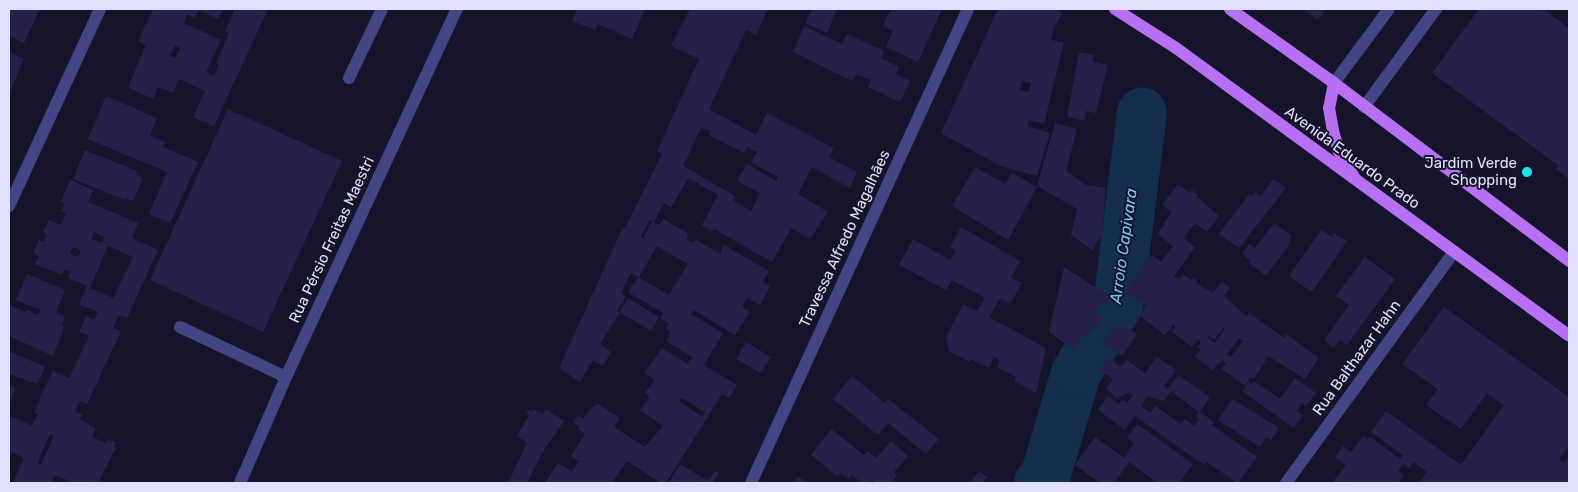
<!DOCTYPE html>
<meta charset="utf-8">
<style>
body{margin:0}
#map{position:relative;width:1578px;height:492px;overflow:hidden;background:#16142a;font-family:Rubik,sans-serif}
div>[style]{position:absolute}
.river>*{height:50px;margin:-25px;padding:0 25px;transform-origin:25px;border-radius:25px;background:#142e4d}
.building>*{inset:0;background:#26214a}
.minor>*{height:12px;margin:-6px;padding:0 6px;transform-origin:6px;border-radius:6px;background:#434685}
.major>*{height:12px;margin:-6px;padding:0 6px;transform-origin:6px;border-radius:6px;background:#b770f3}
.dots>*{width:14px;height:14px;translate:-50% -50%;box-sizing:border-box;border:2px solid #16142a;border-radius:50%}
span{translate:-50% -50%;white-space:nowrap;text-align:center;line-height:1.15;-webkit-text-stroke:4px #16142a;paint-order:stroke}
.street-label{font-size:15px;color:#e0dffc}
.poi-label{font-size:15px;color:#e0dffc}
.right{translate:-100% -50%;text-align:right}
.water-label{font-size:16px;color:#76c4f3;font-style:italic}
.frame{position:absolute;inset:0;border:10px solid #e0dffc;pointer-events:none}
</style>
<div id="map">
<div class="river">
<i style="left:1039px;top:483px;width:8px;rotate:-45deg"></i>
<i style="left:1045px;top:477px;width:109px;rotate:-73.4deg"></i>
<i style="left:1076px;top:373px;width:80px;rotate:-58.3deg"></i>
<i style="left:1118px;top:305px;width:194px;rotate:-82.9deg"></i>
</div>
<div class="building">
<i style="clip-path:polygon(9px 9px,40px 9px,24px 43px,9px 36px)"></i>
<i style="clip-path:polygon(evenodd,153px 9px,223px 9px,218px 19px,199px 10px,195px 18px,187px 14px,184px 23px,221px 40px,206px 72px,214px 76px,219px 64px,216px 63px,229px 33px,225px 31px,235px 9px,268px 9px,214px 126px,193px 117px,205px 91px,179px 79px,173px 93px,158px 87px,153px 99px,128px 87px,146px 45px,138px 41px,153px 9px,175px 46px,180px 48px,175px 58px,170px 56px,175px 46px)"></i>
<i style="clip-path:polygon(577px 9px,645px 9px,632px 39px,598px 24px,595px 30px,572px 21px)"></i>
<i style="clip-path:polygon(evenodd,690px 9px,768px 9px,756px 35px,746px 30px,709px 109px,756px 135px,767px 113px,834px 148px,829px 157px,857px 172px,850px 188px,812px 167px,798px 194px,828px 212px,810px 239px,791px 228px,772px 262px,714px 229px,712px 231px,702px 225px,718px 195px,688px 178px,671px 208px,664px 203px,654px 222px,659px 225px,663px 219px,689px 234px,686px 239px,693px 243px,695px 239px,720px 254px,724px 245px,769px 271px,763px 282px,770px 286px,760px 305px,747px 298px,742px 307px,750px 312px,735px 335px,694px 310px,691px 314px,723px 333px,704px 365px,737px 385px,729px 398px,722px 394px,666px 483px,661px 483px,627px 461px,612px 483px,545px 483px,558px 463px,572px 472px,579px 461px,571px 456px,585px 434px,578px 429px,580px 427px,573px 422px,578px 415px,583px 419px,589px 410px,598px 404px,620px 418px,614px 427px,645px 447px,663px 426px,640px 410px,650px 397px,645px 393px,655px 380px,644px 373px,662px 348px,688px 364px,692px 357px,666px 341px,671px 332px,666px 329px,669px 323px,660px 318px,663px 313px,628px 292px,638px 277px,669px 295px,688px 264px,657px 246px,639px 277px,631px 273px,621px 293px,626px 297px,617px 311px,620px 312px,600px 344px,611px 352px,603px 366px,593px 360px,580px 382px,559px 368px,623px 227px,625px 228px,662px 154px,657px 151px,699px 59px,671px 46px,690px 9px,701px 128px,711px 131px,709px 135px,744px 153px,747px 147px,757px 152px,751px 162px,778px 177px,776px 181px,747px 164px,737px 181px,760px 193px,751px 211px,733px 200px,735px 196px,683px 166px,701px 128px,690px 9px,650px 220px,652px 221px,643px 238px,641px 237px,650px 220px,690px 9px,682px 398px,705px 412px,702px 417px,679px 401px,682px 398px)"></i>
<i style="clip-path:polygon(812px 9px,837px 9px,827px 33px,805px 23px)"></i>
<i style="clip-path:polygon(891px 9px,942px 9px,918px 62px,886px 47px,893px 31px,883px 26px)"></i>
<i style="clip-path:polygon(evenodd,998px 9px,1056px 9px,1062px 13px,1053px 30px,1051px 40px,1064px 42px,1044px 124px,1029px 120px,1027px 126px,1050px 133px,1037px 176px,1000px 166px,941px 133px,998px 9px,1022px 81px,1031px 83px,1029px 92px,1020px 90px,1022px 81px)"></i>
<i style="clip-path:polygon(1303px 9px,1326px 9px,1318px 20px)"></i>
<i style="clip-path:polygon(1479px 9px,1543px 9px,1569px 28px,1569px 179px,1556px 169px,1559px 166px,1432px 73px)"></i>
<i style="clip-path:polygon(804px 26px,842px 44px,847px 34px,884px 51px,881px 58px,899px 67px,896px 74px,910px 81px,900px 102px,868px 87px,871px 80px,856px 74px,853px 81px,793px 52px)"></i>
<i style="clip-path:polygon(9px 52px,24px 59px,11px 90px,9px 89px)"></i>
<i style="clip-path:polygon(1079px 52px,1094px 55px,1093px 62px,1108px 65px,1096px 113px,1086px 111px,1084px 121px,1067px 117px)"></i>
<i style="clip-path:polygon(106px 96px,157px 118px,150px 135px,165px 142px,163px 147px,198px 162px,170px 223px,149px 214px,167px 172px,88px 139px)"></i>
<i style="clip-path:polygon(228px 109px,342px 161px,263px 332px,150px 280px)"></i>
<i style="clip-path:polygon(1055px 123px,1077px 129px,1066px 171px,1086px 185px,1106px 188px,1102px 234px,1092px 250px,1071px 235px,1077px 209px,1037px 186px)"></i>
<i style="clip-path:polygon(85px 150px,137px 171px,136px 174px,143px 178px,133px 201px,125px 198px,125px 200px,73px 179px)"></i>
<i style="clip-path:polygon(975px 167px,1005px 184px,1012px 173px,1037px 187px,1008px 240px,952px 206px)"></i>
<i style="clip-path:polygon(1273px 179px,1286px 188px,1239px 248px,1219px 234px,1249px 194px,1252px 196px,1254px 192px,1261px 196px)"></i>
<i style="clip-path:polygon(evenodd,70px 180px,93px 190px,88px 202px,138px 223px,132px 238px,158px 250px,127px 318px,119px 315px,113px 328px,121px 331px,87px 404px,80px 401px,75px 411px,82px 415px,80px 420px,96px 428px,92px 437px,106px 443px,108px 439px,116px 443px,114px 447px,116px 448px,98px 483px,74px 483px,55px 475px,51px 483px,13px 483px,24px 458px,12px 452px,9px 459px,9px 421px,11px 416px,32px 426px,38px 414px,34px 412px,40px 400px,39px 399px,53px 371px,69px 378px,89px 336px,79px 332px,86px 316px,94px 320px,98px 312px,79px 304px,87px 286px,68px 278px,71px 272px,64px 269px,62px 275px,35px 264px,39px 256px,33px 253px,39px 240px,44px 242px,47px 234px,43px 232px,49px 220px,61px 225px,66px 213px,61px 211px,65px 204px,61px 202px,70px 180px,94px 232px,104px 237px,102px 243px,91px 239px,94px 232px,70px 180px,108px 246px,133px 257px,113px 298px,90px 288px,108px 246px,70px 180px,73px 247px,81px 251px,78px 257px,70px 254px,73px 247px,70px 180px,50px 434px,54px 436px,41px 465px,37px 464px,50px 434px)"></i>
<i style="clip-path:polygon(evenodd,1178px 184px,1190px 193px,1192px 190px,1198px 195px,1197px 197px,1219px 216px,1207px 232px,1195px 223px,1184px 238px,1195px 247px,1174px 276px,1179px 280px,1183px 274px,1191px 280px,1193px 278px,1198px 281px,1196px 283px,1213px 293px,1222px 282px,1230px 288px,1224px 296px,1238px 309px,1247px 316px,1249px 313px,1284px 338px,1286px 334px,1319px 358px,1305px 379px,1270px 357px,1267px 358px,1254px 379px,1251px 377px,1245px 386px,1222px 369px,1226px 363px,1222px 360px,1213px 370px,1195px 357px,1201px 349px,1197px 347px,1201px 342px,1198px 339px,1192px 347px,1172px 332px,1175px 327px,1173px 325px,1165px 335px,1140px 316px,1146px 306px,1125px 291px,1152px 255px,1161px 262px,1173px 246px,1158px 234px,1171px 212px,1162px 205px,1178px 184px,1224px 327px,1225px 328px,1215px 343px,1207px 337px,1209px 336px,1214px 340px,1224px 327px,1178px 184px,1239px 338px,1243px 341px,1231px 357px,1227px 354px,1239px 338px)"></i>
<i style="clip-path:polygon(1274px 223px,1292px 236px,1289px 240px,1291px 242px,1266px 276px,1249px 263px,1251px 261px,1242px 254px,1249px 244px,1255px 248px)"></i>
<i style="clip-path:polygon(961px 227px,1020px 261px,1011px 278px,1022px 283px,1010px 304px,1000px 298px,989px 317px,1046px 348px,1036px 393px,1014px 381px,1016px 377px,997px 367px,1000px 361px,994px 357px,989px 368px,971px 359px,970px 362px,949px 351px,946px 337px,963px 304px,977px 311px,985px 298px,952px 280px,946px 290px,899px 265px,913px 239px,950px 260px,956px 251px,950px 248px)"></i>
<i style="clip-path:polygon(1321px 230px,1332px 237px,1334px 233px,1347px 241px,1312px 292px,1289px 276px)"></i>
<i style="clip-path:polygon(1365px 257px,1395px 279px,1347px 345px,1340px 340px,1334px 348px,1324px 340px,1349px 305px,1336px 296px)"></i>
<i style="clip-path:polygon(1064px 267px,1113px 299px,1108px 306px,1102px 302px,1095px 311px,1103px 317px,1090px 333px,1087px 331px,1073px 349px,1049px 332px)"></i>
<i style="clip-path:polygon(27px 274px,65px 290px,56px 312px,65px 316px,62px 325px,65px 326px,53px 356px,9px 336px,10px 305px,26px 313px,27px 310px,38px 315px,41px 310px,16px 300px)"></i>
<i style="clip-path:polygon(628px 298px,659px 317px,651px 331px,620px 312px)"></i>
<i style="clip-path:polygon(1444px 307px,1569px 397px,1569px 445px,1559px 460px,1564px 463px,1569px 455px,1569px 483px,1419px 483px,1427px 472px,1413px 462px,1409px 468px,1403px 464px,1398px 471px,1404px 475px,1398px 483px,1332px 483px,1346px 465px,1335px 457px,1343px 446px,1351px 452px,1363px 436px,1368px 440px,1370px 437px,1400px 459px,1403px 455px,1371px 432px,1386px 411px,1461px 465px,1504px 405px,1487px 393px,1461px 429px,1426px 405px,1438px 389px,1402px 364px)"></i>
<i style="clip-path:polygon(1124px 325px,1137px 334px,1122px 356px,1103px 343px,1115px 326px,1121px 330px)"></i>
<i style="clip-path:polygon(746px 342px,771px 357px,761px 373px,736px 359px)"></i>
<i style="clip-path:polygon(9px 351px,45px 367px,37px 384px,9px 374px)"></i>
<i style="clip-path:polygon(evenodd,1157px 357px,1176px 370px,1164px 386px,1168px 389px,1178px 375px,1210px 397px,1200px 412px,1214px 422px,1212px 425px,1257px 457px,1238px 483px,1206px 462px,1204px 465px,1135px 416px,1125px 430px,1098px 410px,1108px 396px,1119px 404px,1122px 399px,1127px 403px,1133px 395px,1129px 393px,1117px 398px,1106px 389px,1113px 379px,1099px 370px,1108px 358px,1121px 367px,1127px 360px,1145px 373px,1157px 357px,1171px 391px,1199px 412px,1196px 416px,1199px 419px,1194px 426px,1185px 419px,1181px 424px,1155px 406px,1150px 413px,1141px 406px,1147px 397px,1164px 401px,1171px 391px)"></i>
<i style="clip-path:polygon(852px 376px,885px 403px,888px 399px,939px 439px,926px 454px,888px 423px,878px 435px,833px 399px)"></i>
<i style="clip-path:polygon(1295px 378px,1316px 393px,1306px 406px,1302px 403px,1297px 411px,1303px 415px,1294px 428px,1242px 391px,1249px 382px,1252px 384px,1254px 381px,1280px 399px)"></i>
<i style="clip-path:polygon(9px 385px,16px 388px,10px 402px,9px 401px)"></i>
<i style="clip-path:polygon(1232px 399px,1279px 428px,1271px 440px,1266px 437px,1260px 447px,1218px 420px)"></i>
<i style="clip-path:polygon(533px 409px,543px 414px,546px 409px,564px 421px,542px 453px,527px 483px,508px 483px,527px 443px,517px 436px,529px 415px,526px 414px,528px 410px,532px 412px)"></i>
<i style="clip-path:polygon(1137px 424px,1193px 464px,1179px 483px,1158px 483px,1129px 462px,1114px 483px,1100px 483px,1075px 465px,1095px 437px,1124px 458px,1134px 443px,1127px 438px)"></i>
<i style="clip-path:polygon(831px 429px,864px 455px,867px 451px,876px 458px,891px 441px,908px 456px,894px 472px,897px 475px,892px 482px,894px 483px,876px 483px,872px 480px,869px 483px,862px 483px,852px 475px,849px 479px,840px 473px,837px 476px,811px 455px)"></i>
<i style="clip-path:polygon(680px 464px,708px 481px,715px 471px,719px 473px,713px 483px,669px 483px)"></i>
<i style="clip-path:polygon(979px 471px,987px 477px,982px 483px,970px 483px)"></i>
<i style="clip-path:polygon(798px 477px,808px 483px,794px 483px)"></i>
</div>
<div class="minor">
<i style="left:349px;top:78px;width:76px;rotate:-64.4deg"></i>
<i style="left:1334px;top:83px;width:92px;rotate:-53.4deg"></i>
<i style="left:1364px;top:107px;width:122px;rotate:-53.7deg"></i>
<i style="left:9px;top:206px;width:217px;rotate:-65.2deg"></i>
<i style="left:180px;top:327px;width:117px;rotate:25.3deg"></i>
<i style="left:240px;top:483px;width:116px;rotate:-66.5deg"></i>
<i style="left:286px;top:377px;width:406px;rotate:-65.1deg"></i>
<i style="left:751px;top:483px;width:521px;rotate:-65.4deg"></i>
<i style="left:1286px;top:483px;width:286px;rotate:-54deg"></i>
</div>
<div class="major">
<i style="left:1115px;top:9px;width:72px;rotate:32.6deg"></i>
<i style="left:1176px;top:48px;width:487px;rotate:36.2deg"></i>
<i style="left:1230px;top:9px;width:128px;rotate:35.4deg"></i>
<i style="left:1334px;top:83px;width:295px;rotate:37.1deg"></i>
<i style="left:1334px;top:83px;width:25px;rotate:101deg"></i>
<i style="left:1329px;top:108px;width:23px;rotate:80deg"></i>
<i style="left:1333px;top:131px;width:22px;rotate:74deg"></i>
<i style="left:1339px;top:152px;width:29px;rotate:59deg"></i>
</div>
<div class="dots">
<i style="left:1527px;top:172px;background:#1ce8eb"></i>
</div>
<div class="street-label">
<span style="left:1352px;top:158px;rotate:36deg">Avenida Eduardo Prado</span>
<span style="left:845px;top:239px;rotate:-65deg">Travessa Alfredo Magalhães</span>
<span style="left:332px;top:240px;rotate:-65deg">Rua Pérsio Freitas Maestri</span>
<span style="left:1357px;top:358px;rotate:-54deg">Rua Balthazar Hahn</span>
</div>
<div class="poi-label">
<span class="right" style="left:1517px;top:172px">Jardim Verde<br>Shopping</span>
</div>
<div class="water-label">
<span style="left:1124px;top:246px;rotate:-82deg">Arroio Capivara</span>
</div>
<div class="frame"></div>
</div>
